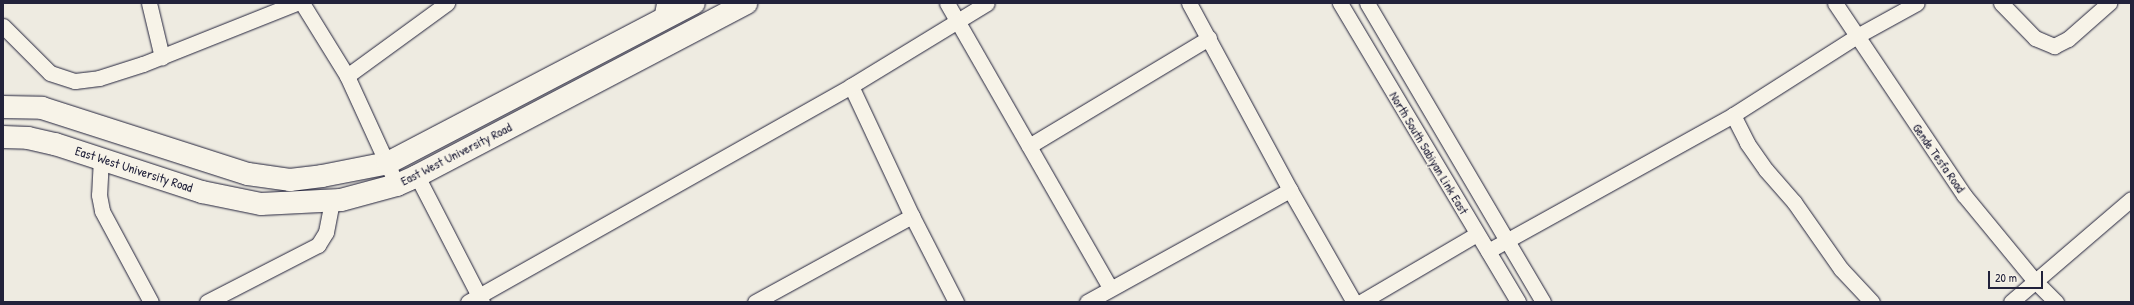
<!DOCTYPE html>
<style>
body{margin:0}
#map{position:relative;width:2134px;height:305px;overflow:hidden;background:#eeebe1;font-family:"Patrick Hand",sans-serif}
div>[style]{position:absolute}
.roads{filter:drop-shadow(0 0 1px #22223b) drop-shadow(0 0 1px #22223b)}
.street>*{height:15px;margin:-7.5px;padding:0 7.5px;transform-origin:7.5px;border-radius:7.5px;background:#f7f3e8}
.primary>*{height:22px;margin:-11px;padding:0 11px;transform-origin:11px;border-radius:11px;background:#f7f3e8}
span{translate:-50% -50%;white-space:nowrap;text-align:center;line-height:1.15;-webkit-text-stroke:3px #f7f3e8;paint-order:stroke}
.street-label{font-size:13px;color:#22223b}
.frame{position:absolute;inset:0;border:4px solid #22223b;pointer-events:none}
.scale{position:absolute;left:1988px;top:271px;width:55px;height:18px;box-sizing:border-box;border:2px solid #22223b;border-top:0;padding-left:5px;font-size:12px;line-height:14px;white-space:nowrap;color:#22223b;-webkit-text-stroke:3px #f7f3e8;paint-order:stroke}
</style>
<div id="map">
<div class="roads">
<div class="street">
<i style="left:149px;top:3px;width:56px;rotate:76.5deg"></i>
<i style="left:302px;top:3px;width:86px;rotate:58.3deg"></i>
<i style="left:347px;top:76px;width:120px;rotate:65.4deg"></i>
<i style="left:947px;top:3px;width:328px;rotate:60.2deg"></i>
<i style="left:1189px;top:3px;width:213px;rotate:61.6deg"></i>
<i style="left:1290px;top:190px;width:129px;rotate:60.3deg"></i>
<i style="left:1340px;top:3px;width:348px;rotate:59.2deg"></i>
<i style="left:1367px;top:3px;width:347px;rotate:59.5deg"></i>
<i style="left:1835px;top:3px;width:231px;rotate:56.1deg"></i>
<i style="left:1964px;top:195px;width:112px;rotate:50.5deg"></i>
<i style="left:2035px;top:281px;width:30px;rotate:45deg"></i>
<i style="left:2001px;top:3px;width:49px;rotate:45.8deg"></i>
<i style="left:2035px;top:38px;width:21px;rotate:23deg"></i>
<i style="left:2054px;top:46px;width:16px;rotate:-27deg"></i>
<i style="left:2068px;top:39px;width:55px;rotate:-41.3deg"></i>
<i style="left:661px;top:20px;width:17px;rotate:-80deg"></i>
<i style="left:3px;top:26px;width:66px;rotate:45deg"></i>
<i style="left:50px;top:73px;width:26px;rotate:18deg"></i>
<i style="left:75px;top:81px;width:24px;rotate:-7deg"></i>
<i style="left:99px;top:78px;width:46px;rotate:-17.7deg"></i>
<i style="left:143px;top:64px;width:165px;rotate:-21.7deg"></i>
<i style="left:347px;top:76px;width:124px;rotate:-36.1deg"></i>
<i style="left:851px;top:86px;width:144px;rotate:64.9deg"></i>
<i style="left:912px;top:216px;width:97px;rotate:62.9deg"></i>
<i style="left:1733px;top:115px;width:31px;rotate:63deg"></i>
<i style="left:1747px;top:143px;width:33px;rotate:55deg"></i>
<i style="left:1766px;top:170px;width:43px;rotate:48.8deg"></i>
<i style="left:1794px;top:202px;width:82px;rotate:55deg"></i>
<i style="left:1841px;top:269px;width:45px;rotate:46.8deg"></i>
<i style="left:1029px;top:146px;width:210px;rotate:-31deg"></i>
<i style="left:101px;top:158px;width:37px;rotate:93deg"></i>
<i style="left:99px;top:195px;width:16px;rotate:79deg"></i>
<i style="left:102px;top:211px;width:103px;rotate:61.7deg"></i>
<i style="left:417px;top:176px;width:142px;rotate:62.7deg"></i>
<i style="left:1488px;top:251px;width:280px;rotate:-29deg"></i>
<i style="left:1733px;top:115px;width:147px;rotate:-32.5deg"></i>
<i style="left:1857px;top:36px;width:68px;rotate:-28.8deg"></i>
<i style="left:207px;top:302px;width:125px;rotate:-27.2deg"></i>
<i style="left:318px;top:245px;width:15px;rotate:-58deg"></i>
<i style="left:326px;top:232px;width:33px;rotate:-79deg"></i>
<i style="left:468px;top:302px;width:440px;rotate:-29.4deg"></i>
<i style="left:851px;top:86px;width:159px;rotate:-31.4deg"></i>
<i style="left:755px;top:302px;width:179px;rotate:-28.7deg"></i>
<i style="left:1087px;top:302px;width:232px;rotate:-28.9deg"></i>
<i style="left:1361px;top:302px;width:134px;rotate:-30.4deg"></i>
<i style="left:2011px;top:302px;width:158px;rotate:-40.6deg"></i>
</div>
<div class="primary">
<i style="left:3px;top:107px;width:39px;rotate:1deg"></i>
<i style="left:42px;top:108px;width:216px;rotate:17.8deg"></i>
<i style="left:248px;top:174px;width:42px;rotate:8.1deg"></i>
<i style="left:290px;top:180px;width:32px;rotate:-7deg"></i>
<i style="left:322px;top:176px;width:67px;rotate:-11.1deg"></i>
<i style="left:388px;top:163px;width:345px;rotate:-27.6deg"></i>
<i style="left:3px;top:137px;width:25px;rotate:2deg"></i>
<i style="left:28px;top:138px;width:28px;rotate:13deg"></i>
<i style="left:55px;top:144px;width:155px;rotate:18.1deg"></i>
<i style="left:202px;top:192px;width:60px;rotate:11.5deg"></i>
<i style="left:261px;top:204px;width:80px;rotate:-2.9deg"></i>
<i style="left:341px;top:200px;width:58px;rotate:-15deg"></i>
<i style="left:397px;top:185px;width:22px;rotate:-24deg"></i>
<i style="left:417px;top:176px;width:372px;rotate:-27.7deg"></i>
</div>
</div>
<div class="street-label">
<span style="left:1429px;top:153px;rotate:59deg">North South Sabiyan Link East</span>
<span style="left:456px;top:154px;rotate:-27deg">East West University Road</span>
<span style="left:1939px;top:158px;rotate:55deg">Gende Tesfa Road</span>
<span style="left:134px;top:169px;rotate:18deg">East West University Road</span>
</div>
<div class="frame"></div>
<div class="scale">20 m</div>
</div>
